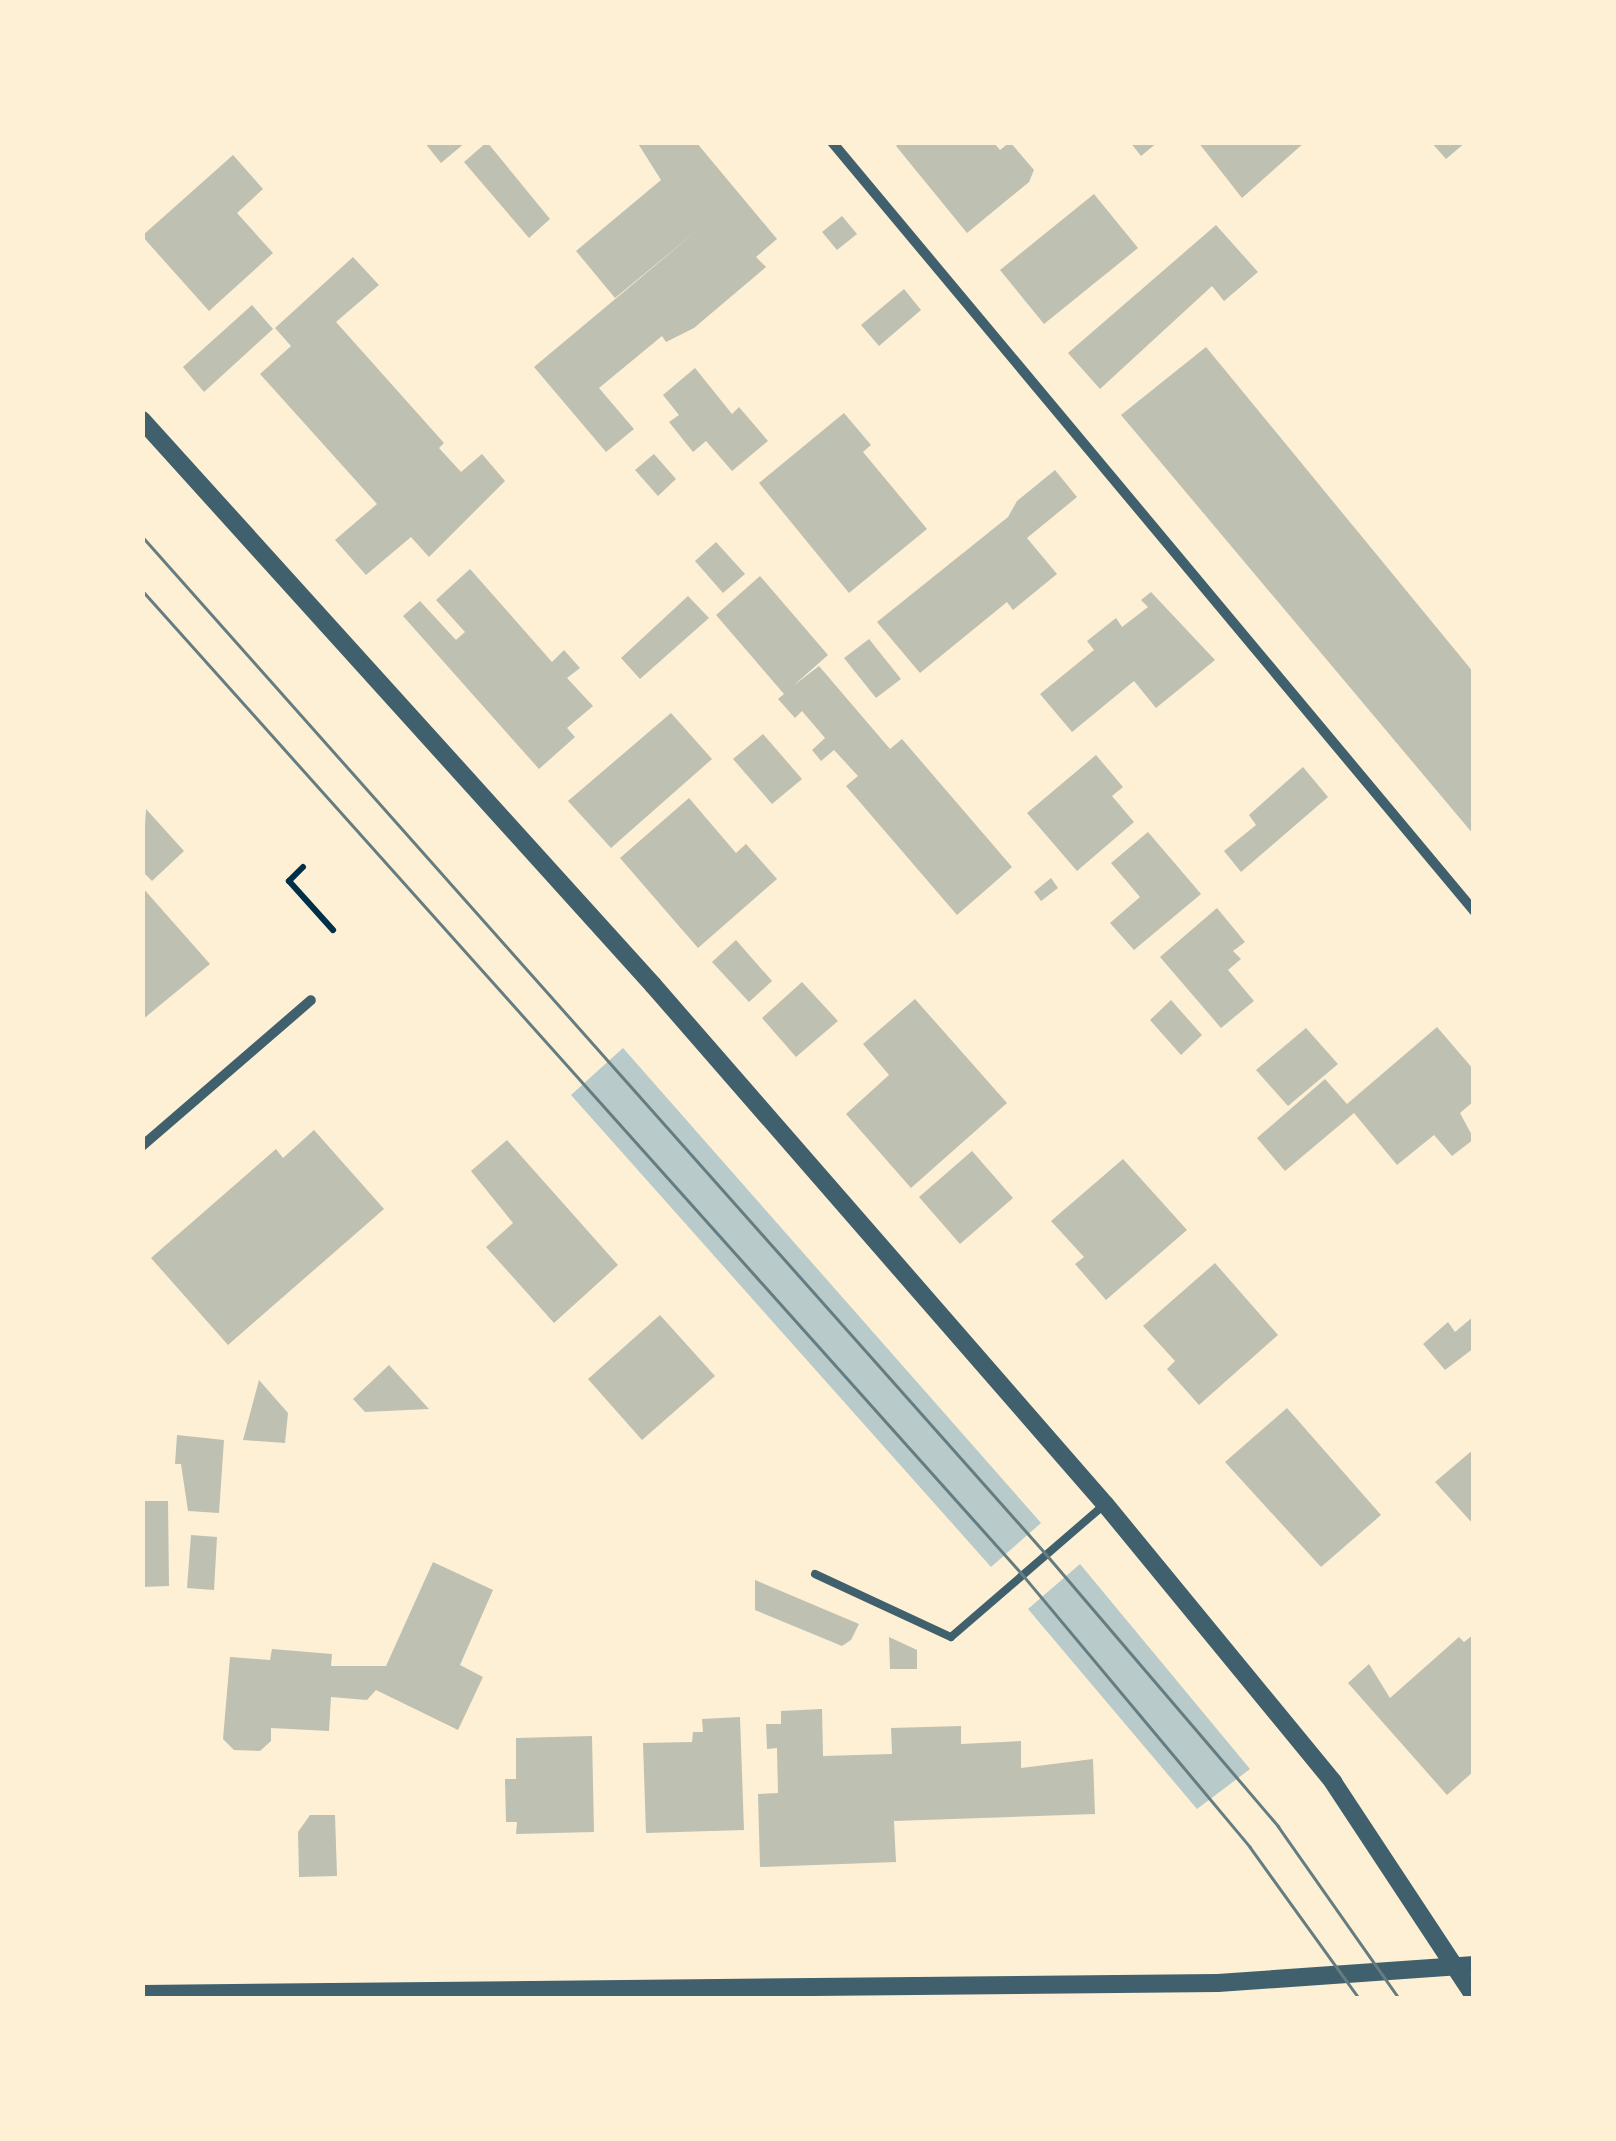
<!DOCTYPE html>
<style>
body{margin:0}
#map{position:relative;width:1616px;height:2141px;overflow:hidden;background:#fdf0d5;font-family:Inter,sans-serif}
div>[style]{position:absolute}
.green>*{inset:0;background:#b9caca}
.building>*{inset:0;background:#bec0b2}
.path>*{height:6px;margin:-3px;padding:0 3px;transform-origin:3px;border-radius:3px;background:#003049}
.service>*{height:8px;margin:-4px;padding:0 4px;transform-origin:4px;border-radius:4px;background:#3f606c}
.minor>*{height:10px;margin:-5px;padding:0 5px;transform-origin:5px;border-radius:5px;background:#3f606c}
.tertiary>*{height:18px;margin:-9px;padding:0 9px;transform-origin:9px;border-radius:9px;background:#3f606c}
.tram>*{height:2.5px;margin:-1.25px;padding:0 1.25px;transform-origin:1.25px;border-radius:1.25px;background:#657d81}
span{translate:-50% -50%;white-space:nowrap;text-align:center;line-height:1.15;-webkit-text-stroke:8px #fdf0d5;paint-order:stroke}
.frame{position:absolute;inset:0;border:145px solid #fdf0d5;pointer-events:none}
</style>
<div id="map">
<div class="green">
<i style="clip-path:polygon(623px 1048px,1041px 1523px,991px 1567px,571px 1095px)"></i>
<i style="clip-path:polygon(1080px 1564px,1250px 1769px,1197px 1809px,1028px 1609px)"></i>
</div>
<div class="building">
<i style="clip-path:polygon(424px 142px,466px 142px,441px 163px)"></i>
<i style="clip-path:polygon(487px 142px,550px 219px,529px 238px,464px 162px)"></i>
<i style="clip-path:polygon(637px 142px,696px 142px,777px 239px,756px 257px,766px 267px,694px 328px,666px 342px,662px 336px,599px 388px,634px 429px,606px 452px,534px 367px,700px 228px,615px 298px,576px 251px,661px 180px)"></i>
<i style="clip-path:polygon(901px 142px,993px 142px,1000px 150px,1010px 142px,1034px 170px,1029px 182px,967px 233px,896px 146px)"></i>
<i style="clip-path:polygon(1130px 142px,1158px 142px,1141px 156px)"></i>
<i style="clip-path:polygon(1198px 142px,1305px 142px,1242px 198px)"></i>
<i style="clip-path:polygon(1431px 142px,1466px 142px,1446px 159px)"></i>
<i style="clip-path:polygon(233px 155px,263px 189px,237px 213px,273px 253px,209px 311px,142px 236px)"></i>
<i style="clip-path:polygon(1094px 194px,1138px 248px,1044px 324px,1000px 270px)"></i>
<i style="clip-path:polygon(842px 216px,857px 234px,837px 250px,822px 232px)"></i>
<i style="clip-path:polygon(1216px 225px,1258px 272px,1224px 301px,1212px 286px,1100px 389px,1068px 353px)"></i>
<i style="clip-path:polygon(353px 257px,379px 285px,336px 322px,444px 443px,439px 448px,461px 472px,482px 454px,505px 481px,429px 557px,411px 537px,366px 575px,335px 540px,377px 504px,260px 374px,291px 346px,275px 328px)"></i>
<i style="clip-path:polygon(904px 289px,921px 310px,879px 346px,861px 325px)"></i>
<i style="clip-path:polygon(252px 305px,273px 329px,204px 392px,183px 367px)"></i>
<i style="clip-path:polygon(1206px 347px,1474px 673px,1474px 835px,1121px 415px)"></i>
<i style="clip-path:polygon(695px 368px,732px 414px,739px 407px,768px 441px,732px 471px,706px 441px,693px 452px,669px 422px,679px 415px,663px 395px)"></i>
<i style="clip-path:polygon(844px 413px,871px 445px,863px 452px,927px 529px,849px 593px,759px 483px)"></i>
<i style="clip-path:polygon(654px 454px,676px 479px,658px 496px,635px 470px)"></i>
<i style="clip-path:polygon(1055px 470px,1077px 497px,1027px 538px,1057px 574px,1013px 610px,1007px 602px,920px 673px,877px 622px,1008px 517px,1017px 501px)"></i>
<i style="clip-path:polygon(716px 542px,745px 574px,723px 593px,695px 561px)"></i>
<i style="clip-path:polygon(470px 569px,552px 662px,564px 650px,580px 668px,567px 678px,593px 706px,567px 728px,575px 737px,539px 769px,403px 616px,420px 601px,456px 640px,465px 632px,436px 600px)"></i>
<i style="clip-path:polygon(760px 576px,828px 655px,793px 686px,819px 666px,890px 749px,902px 739px,1012px 867px,957px 915px,846px 786px,858px 776px,834px 750px,821px 761px,812px 750px,825px 738px,802px 711px,795px 718px,778px 699px,784px 694px,716px 615px)"></i>
<i style="clip-path:polygon(1151px 592px,1215px 660px,1156px 708px,1134px 681px,1072px 732px,1040px 694px,1094px 650px,1087px 641px,1116px 618px,1122px 627px,1148px 607px,1141px 600px)"></i>
<i style="clip-path:polygon(688px 596px,709px 618px,640px 679px,621px 658px)"></i>
<i style="clip-path:polygon(869px 639px,901px 679px,876px 698px,844px 658px)"></i>
<i style="clip-path:polygon(671px 713px,712px 759px,611px 848px,568px 801px)"></i>
<i style="clip-path:polygon(763px 734px,802px 779px,772px 804px,733px 759px)"></i>
<i style="clip-path:polygon(1096px 755px,1123px 787px,1112px 796px,1134px 822px,1077px 871px,1027px 813px)"></i>
<i style="clip-path:polygon(1303px 767px,1328px 797px,1241px 872px,1224px 851px,1256px 825px,1249px 815px)"></i>
<i style="clip-path:polygon(689px 798px,736px 853px,746px 844px,777px 879px,698px 948px,620px 858px)"></i>
<i style="clip-path:polygon(146px 809px,184px 851px,152px 881px,142px 871px)"></i>
<i style="clip-path:polygon(1148px 832px,1201px 894px,1134px 950px,1110px 923px,1140px 897px,1111px 863px)"></i>
<i style="clip-path:polygon(1051px 878px,1058px 888px,1041px 901px,1034px 892px)"></i>
<i style="clip-path:polygon(142px 887px,210px 964px,142px 1020px)"></i>
<i style="clip-path:polygon(1217px 908px,1245px 942px,1233px 951px,1241px 959px,1228px 970px,1254px 1001px,1221px 1028px,1160px 957px)"></i>
<i style="clip-path:polygon(736px 940px,772px 981px,749px 1002px,712px 962px)"></i>
<i style="clip-path:polygon(802px 982px,838px 1021px,796px 1057px,762px 1018px)"></i>
<i style="clip-path:polygon(915px 999px,1007px 1103px,911px 1188px,846px 1114px,889px 1075px,863px 1044px)"></i>
<i style="clip-path:polygon(1171px 1000px,1202px 1035px,1181px 1055px,1150px 1020px)"></i>
<i style="clip-path:polygon(1437px 1027px,1474px 1070px,1474px 1101px,1460px 1113px,1474px 1139px,1452px 1156px,1434px 1135px,1397px 1165px,1354px 1113px,1285px 1171px,1257px 1138px,1325px 1079px,1347px 1104px)"></i>
<i style="clip-path:polygon(1306px 1028px,1338px 1064px,1288px 1106px,1256px 1070px)"></i>
<i style="clip-path:polygon(314px 1130px,384px 1209px,228px 1345px,151px 1258px,276px 1149px,283px 1158px)"></i>
<i style="clip-path:polygon(507px 1140px,618px 1265px,554px 1323px,486px 1247px,513px 1223px,471px 1171px)"></i>
<i style="clip-path:polygon(972px 1151px,1013px 1198px,960px 1244px,919px 1197px)"></i>
<i style="clip-path:polygon(1123px 1159px,1187px 1230px,1106px 1300px,1075px 1264px,1084px 1257px,1051px 1221px)"></i>
<i style="clip-path:polygon(1215px 1263px,1278px 1335px,1199px 1405px,1167px 1369px,1175px 1361px,1143px 1326px)"></i>
<i style="clip-path:polygon(660px 1315px,715px 1376px,642px 1440px,588px 1379px)"></i>
<i style="clip-path:polygon(1474px 1316px,1474px 1348px,1445px 1370px,1423px 1344px,1448px 1322px,1455px 1332px)"></i>
<i style="clip-path:polygon(389px 1365px,429px 1409px,365px 1412px,353px 1399px)"></i>
<i style="clip-path:polygon(259px 1380px,288px 1413px,285px 1443px,243px 1440px)"></i>
<i style="clip-path:polygon(1287px 1408px,1381px 1515px,1321px 1567px,1225px 1462px)"></i>
<i style="clip-path:polygon(177px 1435px,224px 1440px,219px 1513px,188px 1511px,181px 1464px,175px 1464px)"></i>
<i style="clip-path:polygon(1474px 1449px,1474px 1525px,1435px 1482px)"></i>
<i style="clip-path:polygon(142px 1501px,168px 1501px,169px 1586px,142px 1587px)"></i>
<i style="clip-path:polygon(191px 1535px,217px 1537px,214px 1590px,187px 1588px)"></i>
<i style="clip-path:polygon(433px 1562px,493px 1590px,460px 1665px,483px 1677px,458px 1730px,376px 1690px,367px 1700px,331px 1697px,329px 1731px,271px 1728px,271px 1741px,260px 1751px,234px 1750px,223px 1739px,230px 1657px,270px 1660px,272px 1649px,332px 1654px,331px 1666px,386px 1666px)"></i>
<i style="clip-path:polygon(755px 1580px,859px 1624px,851px 1640px,842px 1646px,755px 1610px)"></i>
<i style="clip-path:polygon(1474px 1634px,1474px 1771px,1447px 1795px,1348px 1683px,1369px 1664px,1390px 1698px,1459px 1637px,1464px 1642px)"></i>
<i style="clip-path:polygon(889px 1637px,917px 1650px,917px 1669px,890px 1669px)"></i>
<i style="clip-path:polygon(822px 1709px,823px 1756px,892px 1754px,891px 1728px,961px 1726px,961px 1744px,1021px 1741px,1021px 1768px,1093px 1759px,1095px 1814px,894px 1821px,896px 1862px,760px 1867px,758px 1794px,778px 1793px,777px 1748px,767px 1749px,766px 1724px,781px 1724px,781px 1711px)"></i>
<i style="clip-path:polygon(740px 1717px,744px 1830px,646px 1833px,643px 1743px,692px 1742px,693px 1732px,703px 1732px,702px 1719px)"></i>
<i style="clip-path:polygon(592px 1736px,594px 1832px,516px 1834px,517px 1822px,506px 1822px,505px 1779px,516px 1779px,516px 1738px)"></i>
<i style="clip-path:polygon(310px 1815px,335px 1815px,337px 1876px,299px 1877px,298px 1832px)"></i>
</div>
<div class="path">
<i style="left:303px;top:867px;width:20px;rotate:135deg"></i>
<i style="left:289px;top:881px;width:66px;rotate:48.1deg"></i>
</div>
<div class="service">
<i style="left:815px;top:1574px;width:150px;rotate:24.9deg"></i>
<i style="left:951px;top:1637px;width:203px;rotate:-40.8deg"></i>
</div>
<div class="minor">
<i style="left:832px;top:142px;width:1002px;rotate:50.14deg"></i>
<i style="left:142px;top:1146px;width:223px;rotate:-40.8deg"></i>
</div>
<div class="tertiary">
<i style="left:142px;top:420px;width:762px;rotate:47.87deg"></i>
<i style="left:653px;top:985px;width:688px;rotate:48.95deg"></i>
<i style="left:1105px;top:1504px;width:360px;rotate:50.6deg"></i>
<i style="left:1333px;top:1782px;width:256px;rotate:56.6deg"></i>
<i style="left:142px;top:1994px;width:1076px;rotate:-0.59deg"></i>
<i style="left:1218px;top:1983px;width:257px;rotate:-4deg"></i>
</div>
<div class="tram">
<i style="left:142px;top:536px;width:1361px;rotate:48.39deg"></i>
<i style="left:1046px;top:1554px;width:358px;rotate:49.5deg"></i>
<i style="left:1278px;top:1826px;width:210px;rotate:54.9deg"></i>
<i style="left:142px;top:590px;width:1320px;rotate:48.19deg"></i>
<i style="left:1022px;top:1574px;width:356px;rotate:50.1deg"></i>
<i style="left:1250px;top:1847px;width:186px;rotate:54.2deg"></i>
</div>
<div class="frame"></div>
</div>
